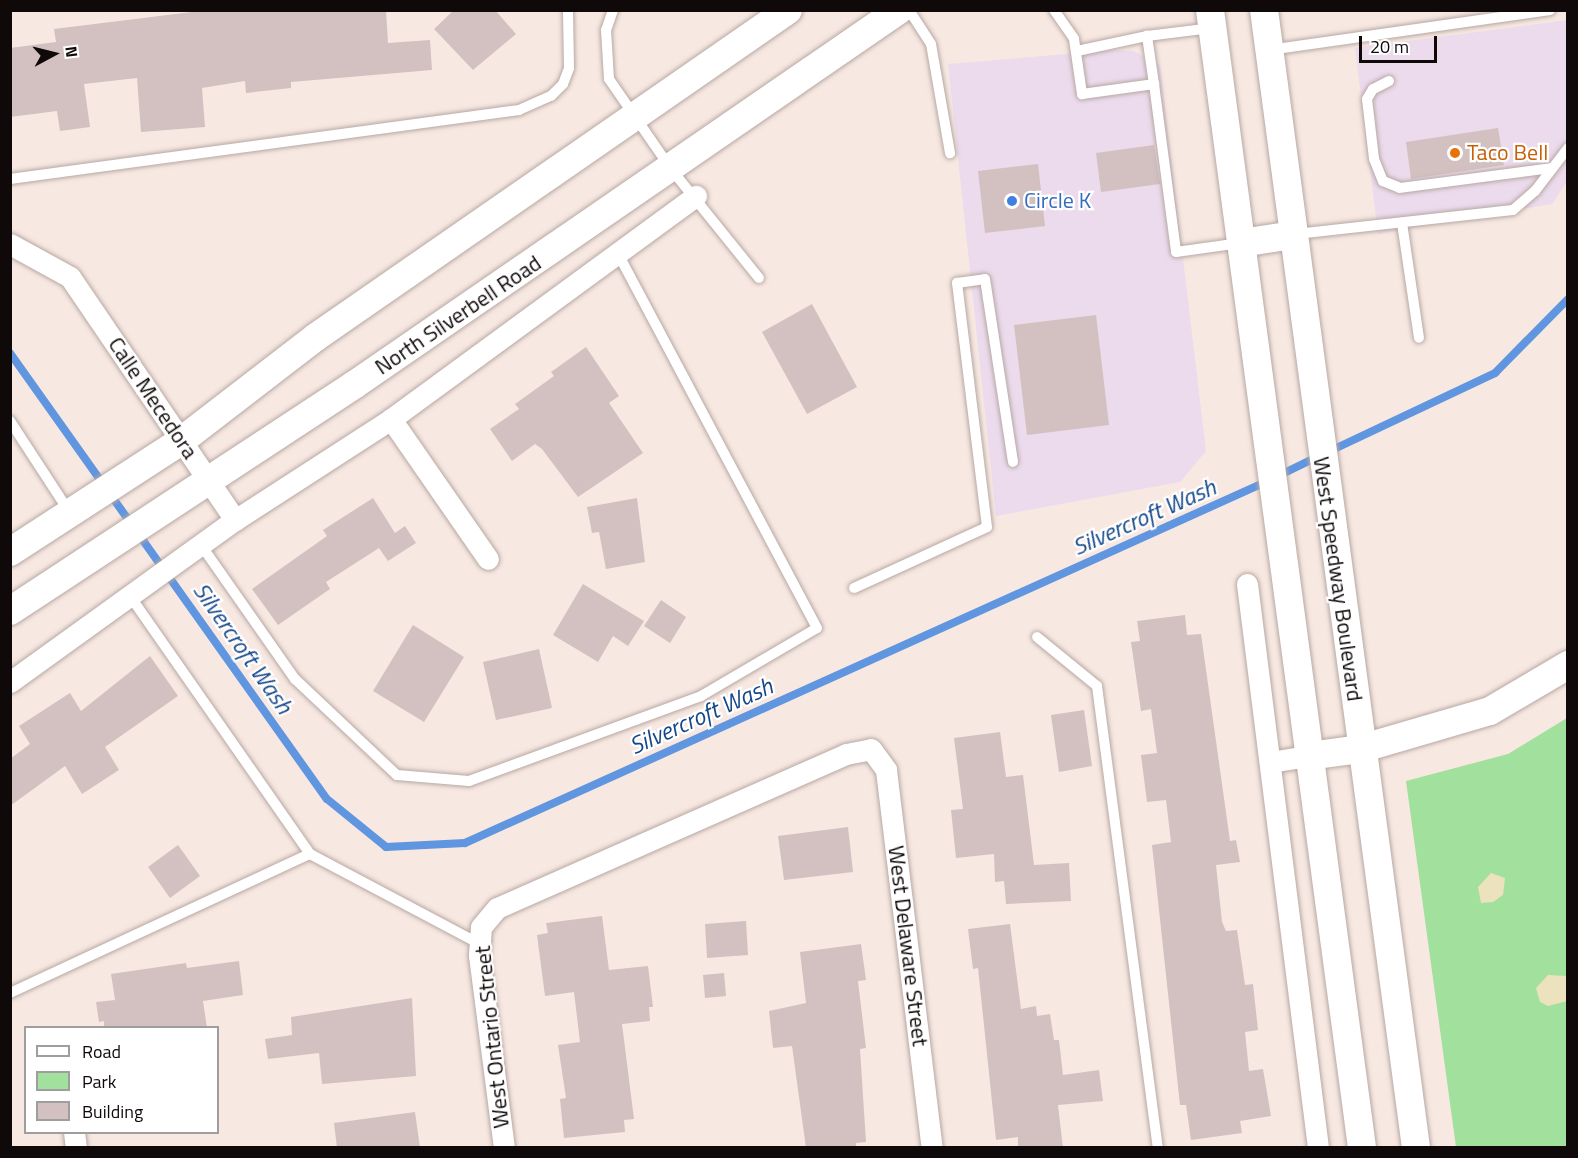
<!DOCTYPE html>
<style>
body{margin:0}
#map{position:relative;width:1578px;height:1158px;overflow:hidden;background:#f8e8e2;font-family:"Titillium Web",sans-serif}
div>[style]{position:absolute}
.commercial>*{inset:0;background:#ecdbed}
.green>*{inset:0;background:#a2e09d}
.sand>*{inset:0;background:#ece2bd}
.stream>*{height:8px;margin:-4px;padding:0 4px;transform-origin:4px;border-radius:4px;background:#6095df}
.building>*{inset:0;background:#d2c1c0}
.roads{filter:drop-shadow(0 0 2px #b7a8a3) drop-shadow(0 0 2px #b7a8a3)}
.lane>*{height:10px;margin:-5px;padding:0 5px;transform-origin:5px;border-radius:5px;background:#fff}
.street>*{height:21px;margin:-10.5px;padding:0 10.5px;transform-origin:10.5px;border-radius:10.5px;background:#fff}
.secondary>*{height:28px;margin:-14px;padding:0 14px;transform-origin:14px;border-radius:14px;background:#fff}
.dots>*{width:16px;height:16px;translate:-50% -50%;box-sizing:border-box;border:3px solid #fff;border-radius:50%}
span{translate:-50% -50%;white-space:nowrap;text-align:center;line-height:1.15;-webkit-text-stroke:4.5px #fff;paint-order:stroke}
.food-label{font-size:22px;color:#c56008}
.left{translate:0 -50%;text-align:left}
.shop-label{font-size:22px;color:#366cbe}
.street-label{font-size:22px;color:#0f0a09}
.water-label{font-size:24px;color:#14478a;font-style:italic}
.frame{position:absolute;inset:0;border:12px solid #0f0a09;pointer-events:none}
.legend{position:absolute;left:24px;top:1026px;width:195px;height:108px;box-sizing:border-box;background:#fff;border:2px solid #9f9d9d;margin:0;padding:8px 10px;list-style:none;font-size:18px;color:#0f0a09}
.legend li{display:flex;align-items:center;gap:12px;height:30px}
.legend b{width:30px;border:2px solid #9f9d9d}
.north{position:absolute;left:24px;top:24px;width:60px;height:60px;-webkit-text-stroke:4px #fff;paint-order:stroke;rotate:83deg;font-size:16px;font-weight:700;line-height:24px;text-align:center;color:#0f0a09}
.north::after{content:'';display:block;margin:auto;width:21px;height:27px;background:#0f0a09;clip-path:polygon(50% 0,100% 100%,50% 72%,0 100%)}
.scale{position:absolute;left:1359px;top:36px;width:78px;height:27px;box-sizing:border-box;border:3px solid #0f0a09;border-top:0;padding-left:8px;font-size:18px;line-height:21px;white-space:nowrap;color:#0f0a09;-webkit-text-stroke:4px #fff;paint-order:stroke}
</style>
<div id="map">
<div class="commercial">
<i style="clip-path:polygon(1567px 20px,1567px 182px,1552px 204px,1378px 234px,1355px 48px)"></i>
<i style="clip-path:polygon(1115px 50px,1133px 51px,1160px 65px,1206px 451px,1180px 482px,996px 516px,948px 64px)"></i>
</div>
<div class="green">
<i style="clip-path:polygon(1567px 718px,1567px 1147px,1456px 1147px,1406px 781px,1508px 754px)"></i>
</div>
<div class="sand">
<i style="clip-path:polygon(1491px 873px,1505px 878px,1503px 895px,1493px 902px,1481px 903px,1478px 887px)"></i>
<i style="clip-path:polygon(1548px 975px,1567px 976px,1567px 1001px,1548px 1006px,1540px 1002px,1536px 988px)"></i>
</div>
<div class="stream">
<i style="left:10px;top:353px;width:161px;rotate:54.6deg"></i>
<i style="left:1330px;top:451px;width:183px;rotate:-25.3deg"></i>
<i style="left:1495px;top:373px;width:104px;rotate:-45.4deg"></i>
<i style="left:1278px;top:476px;width:46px;rotate:-26deg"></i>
<i style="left:110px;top:494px;width:374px;rotate:54.6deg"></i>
<i style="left:327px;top:799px;width:76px;rotate:39.1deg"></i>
<i style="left:386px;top:847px;width:79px;rotate:-2.9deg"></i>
<i style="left:465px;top:843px;width:881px;rotate:-24.27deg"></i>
</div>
<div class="building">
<i style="clip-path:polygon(208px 10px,386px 10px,388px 43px,430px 40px,432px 70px,291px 82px,291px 88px,246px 93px,245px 81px,202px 88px,205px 127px,141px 132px,137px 78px,84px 84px,90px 127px,60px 131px,57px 111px,10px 117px,10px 48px,56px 42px,54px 29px)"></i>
<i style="clip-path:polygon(454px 10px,495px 10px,516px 34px,473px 70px,434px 29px)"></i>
<i style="clip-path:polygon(1498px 128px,1504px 165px,1411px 179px,1406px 142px)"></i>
<i style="clip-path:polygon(1154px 145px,1160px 184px,1101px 192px,1096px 153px)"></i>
<i style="clip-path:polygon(1038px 164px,1045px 226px,985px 233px,978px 171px)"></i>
<i style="clip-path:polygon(812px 304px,857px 387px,807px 414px,762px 332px)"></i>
<i style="clip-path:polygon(1096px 315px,1109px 425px,1027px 435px,1014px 325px)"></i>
<i style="clip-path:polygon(586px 347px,619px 396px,609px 403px,643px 453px,578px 497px,542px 449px,535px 444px,512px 461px,490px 429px,519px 409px,515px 404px,554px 376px,551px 372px)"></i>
<i style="clip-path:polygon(373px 498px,395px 533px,405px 526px,416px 543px,388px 561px,379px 548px,326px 582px,330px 589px,278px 625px,252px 589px,327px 536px,323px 530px)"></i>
<i style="clip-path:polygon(637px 498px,645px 562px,606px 569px,599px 532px,592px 533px,587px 507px)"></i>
<i style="clip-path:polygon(583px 584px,644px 621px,628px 646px,613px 636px,598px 662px,553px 635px)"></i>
<i style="clip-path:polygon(661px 600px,686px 617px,670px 643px,644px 626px)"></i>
<i style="clip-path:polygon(1185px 615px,1187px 635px,1201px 634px,1230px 841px,1236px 840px,1240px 862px,1216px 865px,1222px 922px,1226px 931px,1237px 930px,1245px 985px,1253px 984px,1258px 1030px,1245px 1032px,1249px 1071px,1263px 1069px,1271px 1116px,1240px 1121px,1242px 1133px,1191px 1140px,1186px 1105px,1180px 1105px,1152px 845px,1171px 842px,1166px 800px,1147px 802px,1141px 755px,1157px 753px,1151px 709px,1141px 711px,1131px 642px,1140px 641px,1137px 621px)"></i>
<i style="clip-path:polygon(413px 625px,464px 657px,424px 722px,373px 691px)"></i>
<i style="clip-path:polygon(539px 649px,552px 708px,496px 720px,483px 662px)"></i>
<i style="clip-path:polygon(150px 656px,178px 696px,105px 747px,119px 770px,82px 794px,65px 766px,10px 806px,10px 759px,30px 744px,19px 726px,70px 693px,81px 711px)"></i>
<i style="clip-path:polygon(1084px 710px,1092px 766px,1059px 772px,1051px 715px)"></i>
<i style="clip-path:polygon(1000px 732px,1006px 777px,1023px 775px,1034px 865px,1069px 863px,1071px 901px,1006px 904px,1004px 881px,995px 882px,994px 854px,956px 858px,951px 810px,963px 809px,954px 738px)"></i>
<i style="clip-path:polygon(848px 827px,853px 872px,784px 880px,778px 836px)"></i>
<i style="clip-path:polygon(178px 845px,200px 876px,170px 898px,148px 867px)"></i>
<i style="clip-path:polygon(602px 916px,609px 970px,648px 966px,653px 1007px,649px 1007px,650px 1021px,622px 1024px,634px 1119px,624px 1120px,625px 1132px,564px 1138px,560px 1099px,566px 1098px,558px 1045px,580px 1042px,574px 992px,545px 996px,537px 935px,548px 933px,546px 923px)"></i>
<i style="clip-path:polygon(746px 921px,748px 955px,707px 958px,705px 924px)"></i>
<i style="clip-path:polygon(1010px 924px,1021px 1009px,1036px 1006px,1037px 1016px,1050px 1014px,1054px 1040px,1059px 1040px,1063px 1075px,1099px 1070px,1103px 1101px,1058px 1105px,1063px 1148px,1018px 1148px,1018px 1137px,996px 1140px,978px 968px,973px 969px,968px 929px)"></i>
<i style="clip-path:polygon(861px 944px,866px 980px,858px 981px,866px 1048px,860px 1049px,866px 1142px,856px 1143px,856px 1148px,806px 1148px,792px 1046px,773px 1048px,769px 1011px,806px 1003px,800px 952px)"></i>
<i style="clip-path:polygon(239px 961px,243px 995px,203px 1001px,207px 1028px,104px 1028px,104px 1021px,99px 1022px,96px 1002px,115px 1000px,111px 974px,186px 963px,187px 968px)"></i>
<i style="clip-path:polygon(724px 973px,726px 996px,705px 998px,703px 975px)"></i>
<i style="clip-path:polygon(412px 998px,416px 1076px,322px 1084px,319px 1053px,268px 1059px,265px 1039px,292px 1035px,291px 1017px)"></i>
<i style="clip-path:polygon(415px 1112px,420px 1148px,337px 1148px,334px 1123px)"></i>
</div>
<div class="roads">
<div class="lane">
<i style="left:613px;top:10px;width:21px;rotate:109deg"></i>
<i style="left:606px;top:30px;width:49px;rotate:86.5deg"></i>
<i style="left:609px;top:79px;width:109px;rotate:55.4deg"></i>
<i style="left:671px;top:169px;width:140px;rotate:51.1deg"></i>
<i style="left:909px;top:10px;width:40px;rotate:57.1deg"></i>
<i style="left:931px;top:44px;width:111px;rotate:80.1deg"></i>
<i style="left:1054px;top:10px;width:35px;rotate:55deg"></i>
<i style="left:1074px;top:39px;width:56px;rotate:81.7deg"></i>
<i style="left:1082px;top:94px;width:73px;rotate:-7.9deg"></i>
<i style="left:1154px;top:84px;width:49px;rotate:-98.3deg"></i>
<i style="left:1147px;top:36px;width:64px;rotate:-7.1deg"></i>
<i style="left:1269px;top:50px;width:284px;rotate:-8.1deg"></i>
<i style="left:1077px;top:51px;width:72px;rotate:-12.1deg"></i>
<i style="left:1389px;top:81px;width:18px;rotate:153deg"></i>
<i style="left:1373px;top:89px;width:12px;rotate:121deg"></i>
<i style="left:1367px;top:99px;width:60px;rotate:83.3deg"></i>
<i style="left:1374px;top:159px;width:24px;rotate:68deg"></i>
<i style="left:1383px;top:181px;width:18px;rotate:22deg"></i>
<i style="left:1400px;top:188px;width:153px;rotate:-7.5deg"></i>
<i style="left:1154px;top:84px;width:169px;rotate:82.5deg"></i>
<i style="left:1176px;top:252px;width:65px;rotate:-8deg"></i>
<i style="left:10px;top:179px;width:514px;rotate:-7.72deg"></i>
<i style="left:519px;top:110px;width:35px;rotate:-24deg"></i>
<i style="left:551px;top:96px;width:17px;rotate:-45deg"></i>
<i style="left:563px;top:84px;width:17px;rotate:-69deg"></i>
<i style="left:569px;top:68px;width:58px;rotate:-91deg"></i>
<i style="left:1402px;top:223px;width:116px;rotate:81.6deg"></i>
<i style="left:1296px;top:234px;width:218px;rotate:-6.3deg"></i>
<i style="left:1513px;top:210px;width:29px;rotate:-41deg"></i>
<i style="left:1535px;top:191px;width:54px;rotate:-52.5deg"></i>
<i style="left:10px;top:421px;width:110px;rotate:56.9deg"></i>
<i style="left:201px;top:545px;width:164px;rotate:55deg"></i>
<i style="left:295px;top:679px;width:140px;rotate:43.3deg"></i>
<i style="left:397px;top:775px;width:72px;rotate:4.8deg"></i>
<i style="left:469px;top:781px;width:247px;rotate:-20.1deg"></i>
<i style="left:701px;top:696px;width:134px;rotate:-30.4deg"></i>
<i style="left:817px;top:628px;width:424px;rotate:-118deg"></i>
<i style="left:854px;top:588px;width:146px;rotate:-24.6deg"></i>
<i style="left:987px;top:527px;width:246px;rotate:-97deg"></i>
<i style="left:957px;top:283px;width:28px;rotate:-8deg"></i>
<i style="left:985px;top:279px;width:185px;rotate:81.3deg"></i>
<i style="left:130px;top:596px;width:315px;rotate:55.1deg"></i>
<i style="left:310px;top:854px;width:192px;rotate:27.9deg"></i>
<i style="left:1037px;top:637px;width:77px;rotate:39.2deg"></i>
<i style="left:1097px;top:686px;width:466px;rotate:82.5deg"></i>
<i style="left:10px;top:993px;width:331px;rotate:-24.9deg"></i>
</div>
<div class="street">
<i style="left:10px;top:244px;width:68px;rotate:28.8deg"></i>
<i style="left:70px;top:277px;width:294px;rotate:55.8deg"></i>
<i style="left:391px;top:419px;width:170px;rotate:55.3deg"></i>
<i style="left:1247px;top:584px;width:568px;rotate:82.82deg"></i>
<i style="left:10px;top:682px;width:277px;rotate:-35.8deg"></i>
<i style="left:235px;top:520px;width:186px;rotate:-32.9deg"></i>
<i style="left:391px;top:419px;width:378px;rotate:-36.2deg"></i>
<i style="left:1270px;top:762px;width:39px;rotate:-9deg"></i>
<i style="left:74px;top:1132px;width:16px;rotate:83deg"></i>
<i style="left:504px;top:1148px;width:195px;rotate:-97.4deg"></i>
<i style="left:479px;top:955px;width:28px;rotate:-86deg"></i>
<i style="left:481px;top:927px;width:25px;rotate:-50deg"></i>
<i style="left:497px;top:908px;width:381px;rotate:-23.8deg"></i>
<i style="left:846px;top:754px;width:25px;rotate:-11deg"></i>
<i style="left:871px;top:749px;width:26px;rotate:54deg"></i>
<i style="left:886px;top:770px;width:381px;rotate:83.1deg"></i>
</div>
<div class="secondary">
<i style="left:1210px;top:10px;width:1148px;rotate:82.39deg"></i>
<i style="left:1264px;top:10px;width:1148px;rotate:82.39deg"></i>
<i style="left:1241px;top:243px;width:53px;rotate:-8.7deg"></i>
<i style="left:10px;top:552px;width:204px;rotate:-33deg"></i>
<i style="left:181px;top:441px;width:170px;rotate:-37.6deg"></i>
<i style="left:316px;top:337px;width:574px;rotate:-34.71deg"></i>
<i style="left:10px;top:611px;width:412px;rotate:-33.3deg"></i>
<i style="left:354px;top:385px;width:662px;rotate:-34.53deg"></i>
<i style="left:1309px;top:756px;width:51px;rotate:-7.8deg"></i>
<i style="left:1360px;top:749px;width:135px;rotate:-16.3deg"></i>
<i style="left:1490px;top:711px;width:91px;rotate:-30.5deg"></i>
</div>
</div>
<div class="dots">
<i style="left:1455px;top:153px;background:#e8710a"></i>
<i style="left:1012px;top:201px;background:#3f7fe0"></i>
</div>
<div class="food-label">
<span class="left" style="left:1467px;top:153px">Taco Bell</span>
</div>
<div class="shop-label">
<span class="left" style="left:1024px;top:201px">Circle K</span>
</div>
<div class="street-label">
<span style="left:458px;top:315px;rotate:-34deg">North Silverbell Road</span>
<span style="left:153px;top:398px;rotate:56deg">Calle Mecedora</span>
<span style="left:1338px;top:579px;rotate:82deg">West Speedway Boulevard</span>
<span style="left:908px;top:946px;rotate:83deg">West Delaware Street</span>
<span style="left:492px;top:1037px;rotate:-96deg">West Ontario Street</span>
</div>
<div class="water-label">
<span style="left:1144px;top:517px;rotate:-24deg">Silvercroft Wash</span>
<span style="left:243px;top:648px;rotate:55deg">Silvercroft Wash</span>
<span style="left:701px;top:716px;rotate:-24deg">Silvercroft Wash</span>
</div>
<div class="frame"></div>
<ul class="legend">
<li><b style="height:8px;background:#fff"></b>Road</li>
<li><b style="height:16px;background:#a2e09d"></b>Park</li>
<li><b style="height:16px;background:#d2c1c0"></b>Building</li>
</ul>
<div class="north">N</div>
<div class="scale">20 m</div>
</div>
